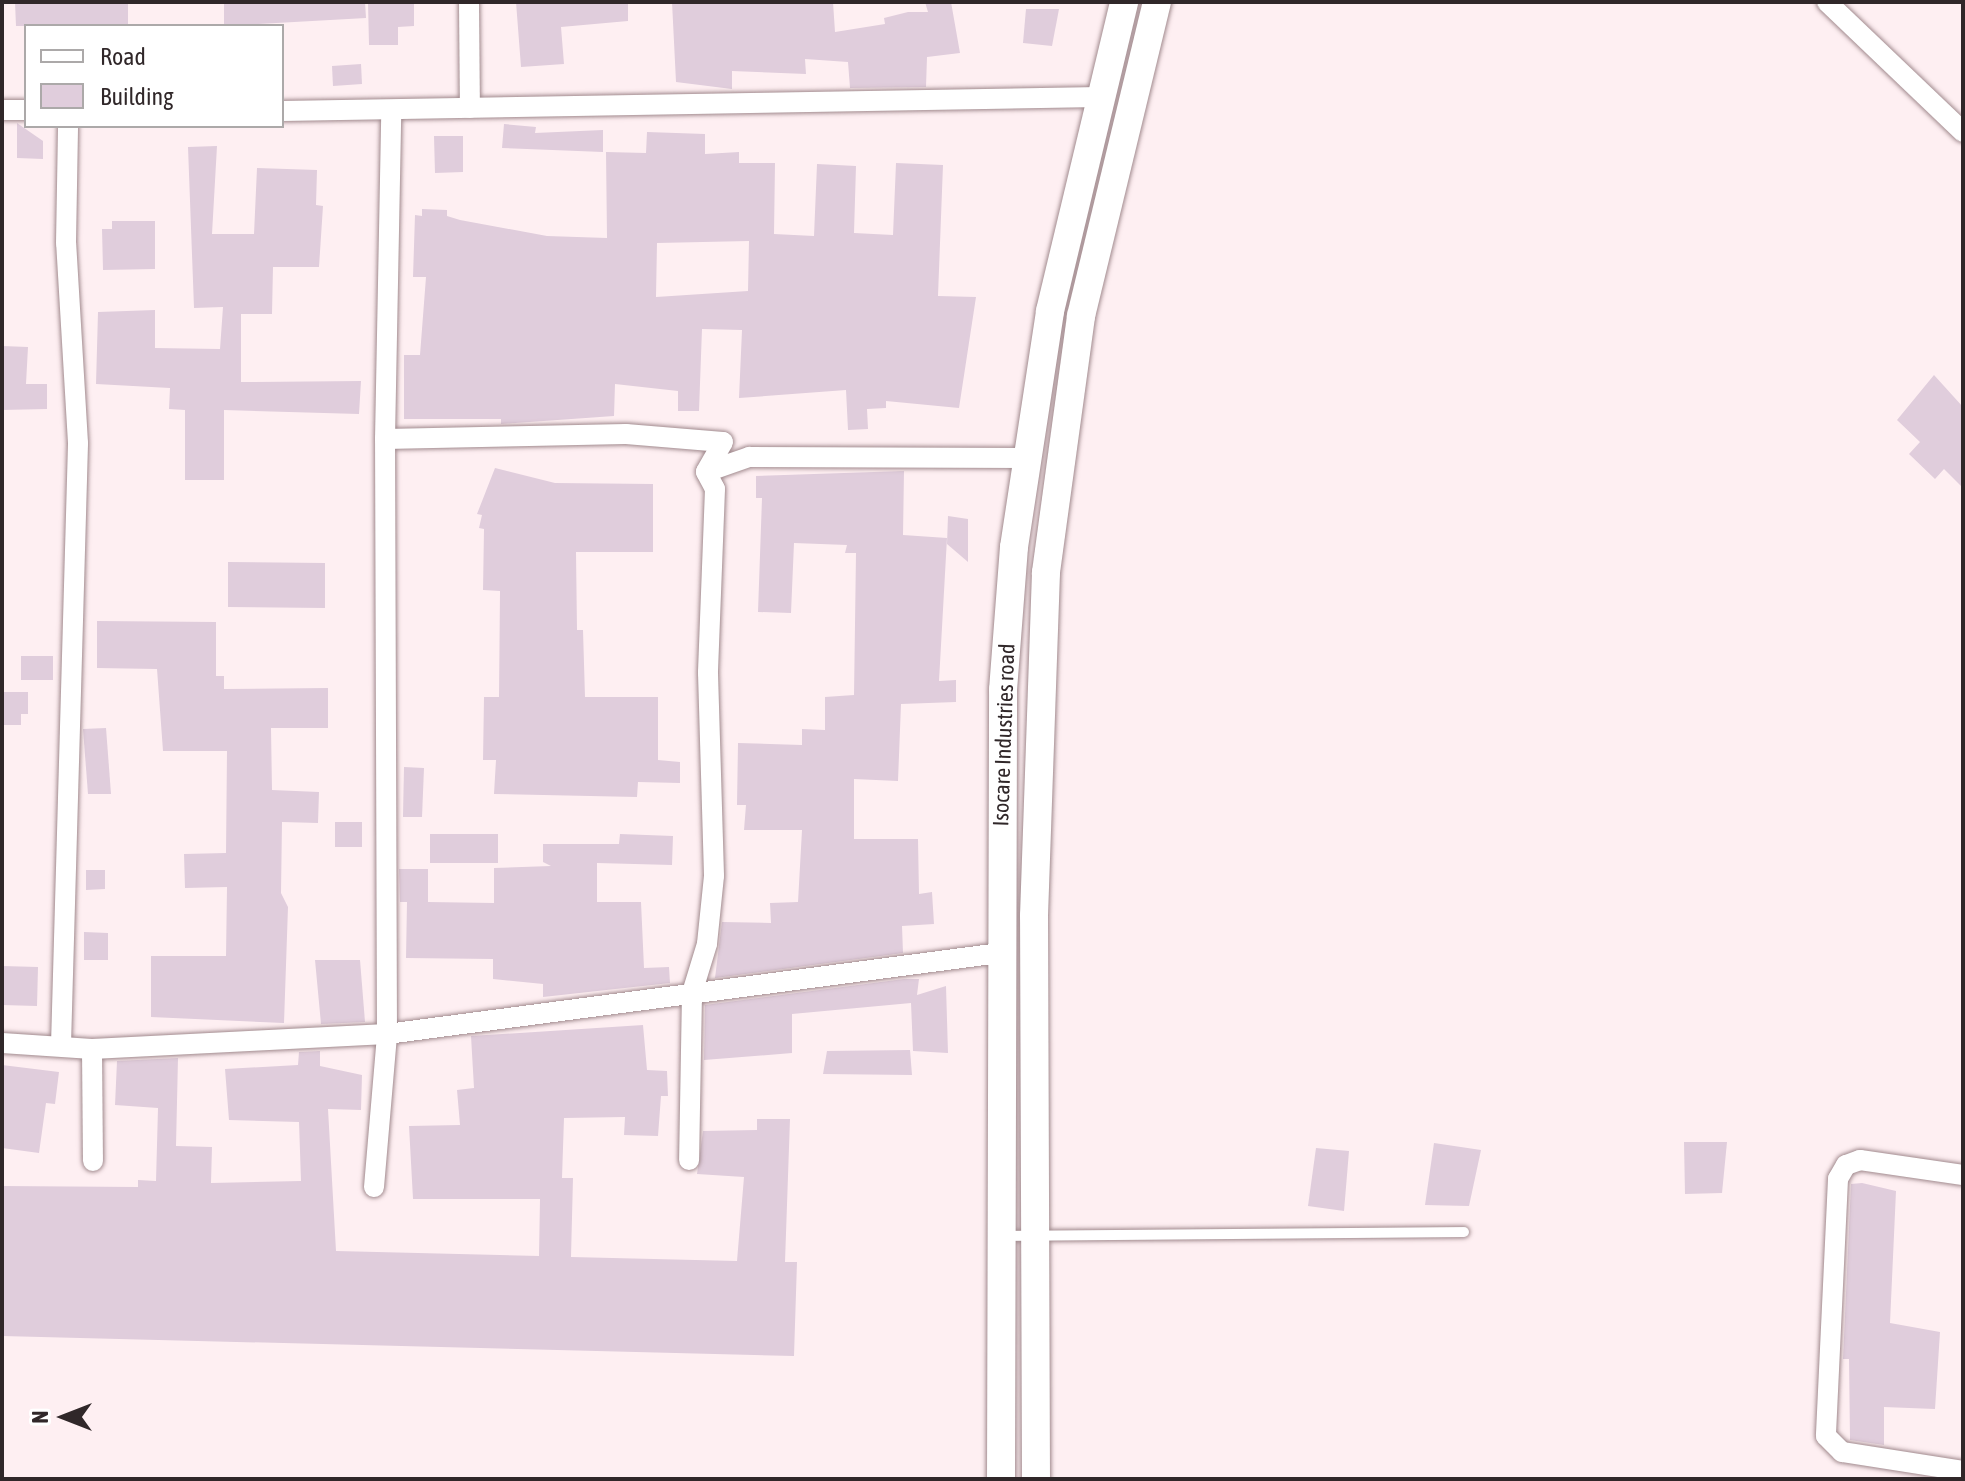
<!DOCTYPE html>
<style>
body{margin:0}
#map{position:relative;width:1965px;height:1481px;overflow:hidden;background:#feeff2;font-family:"Asap Condensed",sans-serif}
div>[style]{position:absolute}
.building>*{inset:0;background:#e0cddc}
.roads{filter:drop-shadow(0 0 2px #a18a8e) drop-shadow(0 0 2px #a18a8e)}
.lane>*{height:10px;margin:-5px;padding:0 5px;transform-origin:5px;border-radius:5px;background:#fff}
.street>*{height:20px;margin:-10px;padding:0 10px;transform-origin:10px;border-radius:10px;background:#fff}
.secondary>*{height:28px;margin:-14px;padding:0 14px;transform-origin:14px;border-radius:14px;background:#fff}
span{translate:-50% -50%;white-space:nowrap;text-align:center;line-height:1.15;-webkit-text-stroke:7px #fff;paint-order:stroke}
.street-label{font-size:22px;color:#302729}
.frame{position:absolute;inset:0;border:4px solid #302729;pointer-events:none}
.legend{position:absolute;left:24px;top:24px;width:260px;height:104px;box-sizing:border-box;background:#fff;border:2px solid #aca9a9;margin:0;padding:10px 14px;list-style:none;font-size:24px;color:#302729}
.legend li{display:flex;align-items:center;gap:16px;height:40px}
.legend b{width:40px;border:2px solid #aca9a9}
.north{position:absolute;left:24px;top:1377px;width:80px;height:80px;-webkit-text-stroke:6px #fff;paint-order:stroke;rotate:270deg;font-size:22px;font-weight:700;line-height:32px;text-align:center;color:#302729}
.north::after{content:'';display:block;margin:auto;width:28px;height:36px;background:#302729;clip-path:polygon(50% 0,100% 100%,50% 72%,0 100%)}
</style>
<div id="map">
<div class="building">
<i style="clip-path:polygon(15px 2px,128px 2px,128px 26px,16px 26px)"></i>
<i style="clip-path:polygon(224px 2px,365px 2px,366px 18px,224px 26px)"></i>
<i style="clip-path:polygon(368px 2px,414px 2px,414px 26px,398px 27px,398px 45px,369px 45px)"></i>
<i style="clip-path:polygon(516px 2px,628px 2px,628px 21px,561px 27px,564px 64px,521px 67px)"></i>
<i style="clip-path:polygon(672px 2px,833px 2px,835px 32px,885px 24px,884px 18px,908px 12px,928px 12px,925px 2px,951px 2px,960px 53px,927px 57px,926px 87px,850px 88px,848px 62px,805px 59px,806px 74px,732px 71px,732px 89px,676px 82px)"></i>
<i style="clip-path:polygon(1026px 9px,1059px 9px,1052px 46px,1023px 43px)"></i>
<i style="clip-path:polygon(361px 64px,362px 84px,333px 86px,332px 66px)"></i>
<i style="clip-path:polygon(17px 123px,43px 141px,43px 159px,17px 158px)"></i>
<i style="clip-path:polygon(504px 124px,536px 127px,535px 133px,603px 130px,603px 152px,502px 148px)"></i>
<i style="clip-path:polygon(evenodd,647px 132px,705px 134px,705px 154px,739px 152px,739px 163px,775px 163px,774px 234px,814px 236px,817px 164px,856px 166px,854px 233px,893px 235px,896px 163px,943px 165px,938px 296px,976px 297px,959px 408px,886px 401px,886px 408px,867px 409px,868px 429px,848px 430px,846px 390px,739px 398px,742px 330px,702px 329px,699px 411px,678px 411px,678px 391px,615px 384px,614px 416px,501px 424px,501px 419px,404px 419px,404px 355px,420px 355px,426px 277px,413px 277px,415px 215px,422px 216px,422px 209px,447px 210px,447px 216px,460px 220px,547px 236px,607px 238px,606px 152px,646px 153px,647px 132px,749px 241px,748px 291px,656px 297px,657px 243px,749px 241px)"></i>
<i style="clip-path:polygon(434px 136px,463px 136px,463px 172px,435px 173px)"></i>
<i style="clip-path:polygon(217px 146px,212px 234px,254px 234px,257px 168px,317px 170px,316px 205px,323px 206px,319px 267px,273px 267px,272px 314px,241px 314px,241px 382px,361px 381px,359px 414px,224px 410px,224px 480px,185px 480px,185px 410px,169px 409px,170px 388px,96px 384px,98px 312px,155px 310px,155px 348px,220px 349px,223px 307px,194px 308px,188px 147px)"></i>
<i style="clip-path:polygon(112px 221px,155px 221px,155px 269px,103px 270px,102px 229px,112px 229px)"></i>
<i style="clip-path:polygon(2px 346px,28px 347px,26px 384px,47px 384px,47px 409px,2px 410px)"></i>
<i style="clip-path:polygon(1934px 375px,1963px 407px,1963px 488px,1944px 469px,1935px 479px,1909px 454px,1920px 442px,1897px 420px)"></i>
<i style="clip-path:polygon(495px 468px,555px 483px,653px 484px,653px 552px,576px 552px,577px 630px,583px 630px,585px 697px,658px 697px,658px 760px,680px 762px,680px 783px,638px 782px,637px 797px,494px 794px,496px 760px,483px 760px,484px 697px,499px 697px,500px 591px,483px 590px,484px 529px,479px 528px,482px 515px,477px 514px)"></i>
<i style="clip-path:polygon(904px 471px,903px 535px,947px 538px,939px 681px,956px 680px,956px 702px,901px 704px,898px 781px,854px 779px,854px 839px,918px 839px,919px 894px,932px 892px,934px 924px,902px 926px,903px 953px,715px 978px,722px 922px,771px 923px,770px 903px,798px 902px,802px 830px,744px 830px,746px 805px,737px 805px,738px 743px,802px 745px,802px 729px,825px 730px,825px 697px,854px 695px,856px 553px,845px 553px,847px 545px,794px 543px,791px 613px,758px 612px,762px 498px,756px 498px,756px 476px)"></i>
<i style="clip-path:polygon(948px 516px,968px 519px,968px 562px,947px 544px)"></i>
<i style="clip-path:polygon(228px 562px,325px 563px,325px 608px,228px 607px)"></i>
<i style="clip-path:polygon(97px 621px,216px 622px,216px 676px,224px 676px,224px 689px,328px 688px,328px 728px,271px 728px,272px 790px,319px 792px,318px 823px,282px 822px,281px 893px,288px 907px,284px 1023px,151px 1017px,151px 956px,226px 956px,227px 887px,185px 888px,184px 854px,226px 853px,227px 751px,163px 751px,157px 669px,97px 668px)"></i>
<i style="clip-path:polygon(21px 656px,53px 656px,53px 680px,21px 680px)"></i>
<i style="clip-path:polygon(2px 692px,28px 692px,28px 714px,21px 714px,21px 725px,2px 725px)"></i>
<i style="clip-path:polygon(106px 728px,111px 794px,88px 794px,83px 729px)"></i>
<i style="clip-path:polygon(404px 767px,424px 768px,422px 817px,403px 817px)"></i>
<i style="clip-path:polygon(335px 822px,362px 822px,362px 847px,335px 847px)"></i>
<i style="clip-path:polygon(430px 834px,498px 834px,498px 863px,430px 863px)"></i>
<i style="clip-path:polygon(620px 834px,673px 836px,672px 865px,597px 863px,597px 902px,641px 902px,644px 968px,669px 967px,670px 983px,543px 997px,543px 984px,493px 979px,493px 959px,406px 958px,407px 902px,400px 902px,399px 869px,428px 869px,428px 902px,494px 903px,494px 868px,551px 866px,543px 862px,543px 844px,619px 844px)"></i>
<i style="clip-path:polygon(86px 870px,105px 870px,105px 889px,86px 890px)"></i>
<i style="clip-path:polygon(84px 932px,108px 933px,108px 960px,84px 960px)"></i>
<i style="clip-path:polygon(315px 960px,360px 960px,365px 1022px,321px 1024px)"></i>
<i style="clip-path:polygon(2px 966px,38px 967px,37px 1006px,2px 1005px)"></i>
<i style="clip-path:polygon(904px 979px,919px 979px,917px 995px,946px 986px,948px 1053px,913px 1051px,911px 1003px,792px 1014px,792px 1053px,704px 1060px,705px 1005px)"></i>
<i style="clip-path:polygon(643px 1025px,647px 1070px,667px 1071px,668px 1096px,661px 1096px,658px 1136px,624px 1135px,625px 1117px,564px 1118px,562px 1178px,573px 1178px,571px 1257px,737px 1261px,744px 1177px,697px 1174px,703px 1131px,757px 1130px,757px 1119px,790px 1119px,785px 1262px,797px 1262px,794px 1356px,2px 1336px,2px 1186px,138px 1187px,138px 1180px,156px 1181px,158px 1108px,115px 1105px,117px 1061px,178px 1058px,176px 1146px,212px 1147px,211px 1183px,301px 1181px,299px 1122px,229px 1120px,225px 1069px,298px 1065px,299px 1052px,320px 1051px,320px 1066px,362px 1075px,361px 1110px,328px 1109px,336px 1251px,539px 1256px,540px 1199px,413px 1199px,409px 1126px,460px 1125px,457px 1090px,474px 1088px,471px 1036px)"></i>
<i style="clip-path:polygon(910px 1050px,912px 1075px,823px 1074px,827px 1051px)"></i>
<i style="clip-path:polygon(2px 1065px,59px 1072px,55px 1104px,46px 1103px,39px 1153px,2px 1148px)"></i>
<i style="clip-path:polygon(1684px 1142px,1727px 1142px,1722px 1193px,1685px 1194px)"></i>
<i style="clip-path:polygon(1434px 1143px,1481px 1150px,1469px 1206px,1425px 1205px)"></i>
<i style="clip-path:polygon(1316px 1148px,1349px 1151px,1344px 1211px,1308px 1206px)"></i>
<i style="clip-path:polygon(1862px 1183px,1896px 1191px,1890px 1323px,1940px 1332px,1935px 1409px,1884px 1407px,1884px 1445px,1850px 1440px,1849px 1359px,1843px 1359px,1851px 1184px)"></i>
</div>
<div class="roads">
<div class="lane">
<i style="left:1002px;top:1236px;width:462px;rotate:-0.5deg"></i>
</div>
<div class="street">
<i style="left:469px;top:2px;width:106px;rotate:89.5deg"></i>
<i style="left:1827px;top:2px;width:188px;rotate:43.7deg"></i>
<i style="left:2px;top:110px;width:24px"></i>
<i style="left:282px;top:111px;width:818px;rotate:-0.98deg"></i>
<i style="left:385px;top:439px;width:241px;rotate:-1.2deg"></i>
<i style="left:626px;top:434px;width:97px;rotate:4.7deg"></i>
<i style="left:723px;top:442px;width:34px;rotate:120deg"></i>
<i style="left:706px;top:472px;width:19px;rotate:62deg"></i>
<i style="left:715px;top:489px;width:184px;rotate:92.2deg"></i>
<i style="left:708px;top:673px;width:203px;rotate:88.3deg"></i>
<i style="left:714px;top:876px;width:68px;rotate:95.9deg"></i>
<i style="left:707px;top:944px;width:51px;rotate:107deg"></i>
<i style="left:692px;top:993px;width:167px;rotate:91deg"></i>
<i style="left:706px;top:472px;width:46px;rotate:-19.2deg"></i>
<i style="left:749px;top:457px;width:275px;rotate:0.2deg"></i>
<i style="left:2px;top:1043px;width:90px;rotate:3.8deg"></i>
<i style="left:92px;top:1049px;width:295px;rotate:-2.9deg"></i>
<i style="left:387px;top:1034px;width:618px;rotate:-7.53deg"></i>
<i style="left:61px;top:1045px;width:602px;rotate:-88.38deg"></i>
<i style="left:78px;top:443px;width:200px;rotate:-93.4deg"></i>
<i style="left:66px;top:243px;width:117px;rotate:-89deg"></i>
<i style="left:92px;top:1049px;width:112px;rotate:89.5deg"></i>
<i style="left:1963px;top:1175px;width:104px;rotate:-171.7deg"></i>
<i style="left:1860px;top:1160px;width:15px;rotate:160deg"></i>
<i style="left:1846px;top:1165px;width:16px;rotate:120deg"></i>
<i style="left:1838px;top:1179px;width:257px;rotate:92.7deg"></i>
<i style="left:1826px;top:1436px;width:23px;rotate:45deg"></i>
<i style="left:1842px;top:1452px;width:122px;rotate:8.9deg"></i>
<i style="left:374px;top:1187px;width:154px;rotate:-85.1deg"></i>
<i style="left:387px;top:1034px;width:595px;rotate:-90.19deg"></i>
<i style="left:385px;top:439px;width:326px;rotate:-88.9deg"></i>
</div>
<div class="secondary">
<i style="left:1001px;top:1479px;width:789px;rotate:-89.85deg"></i>
<i style="left:1003px;top:690px;width:143px;rotate:-85.6deg"></i>
<i style="left:1014px;top:547px;width:239px;rotate:-81.3deg"></i>
<i style="left:1050px;top:311px;width:318px;rotate:-76.5deg"></i>
<i style="left:1036px;top:1479px;width:563px;rotate:-90.2deg"></i>
<i style="left:1034px;top:916px;width:344px;rotate:-88deg"></i>
<i style="left:1046px;top:572px;width:258px;rotate:-82.2deg"></i>
<i style="left:1081px;top:316px;width:323px;rotate:-76.4deg"></i>
</div>
</div>
<div class="street-label">
<span style="left:1004px;top:735px;rotate:-88deg">Isocare Industries road</span>
</div>
<div class="frame"></div>
<ul class="legend">
<li><b style="height:10px;background:#fff"></b>Road</li>
<li><b style="height:22px;background:#e0cddc"></b>Building</li>
</ul>
<div class="north">N</div>
</div>
